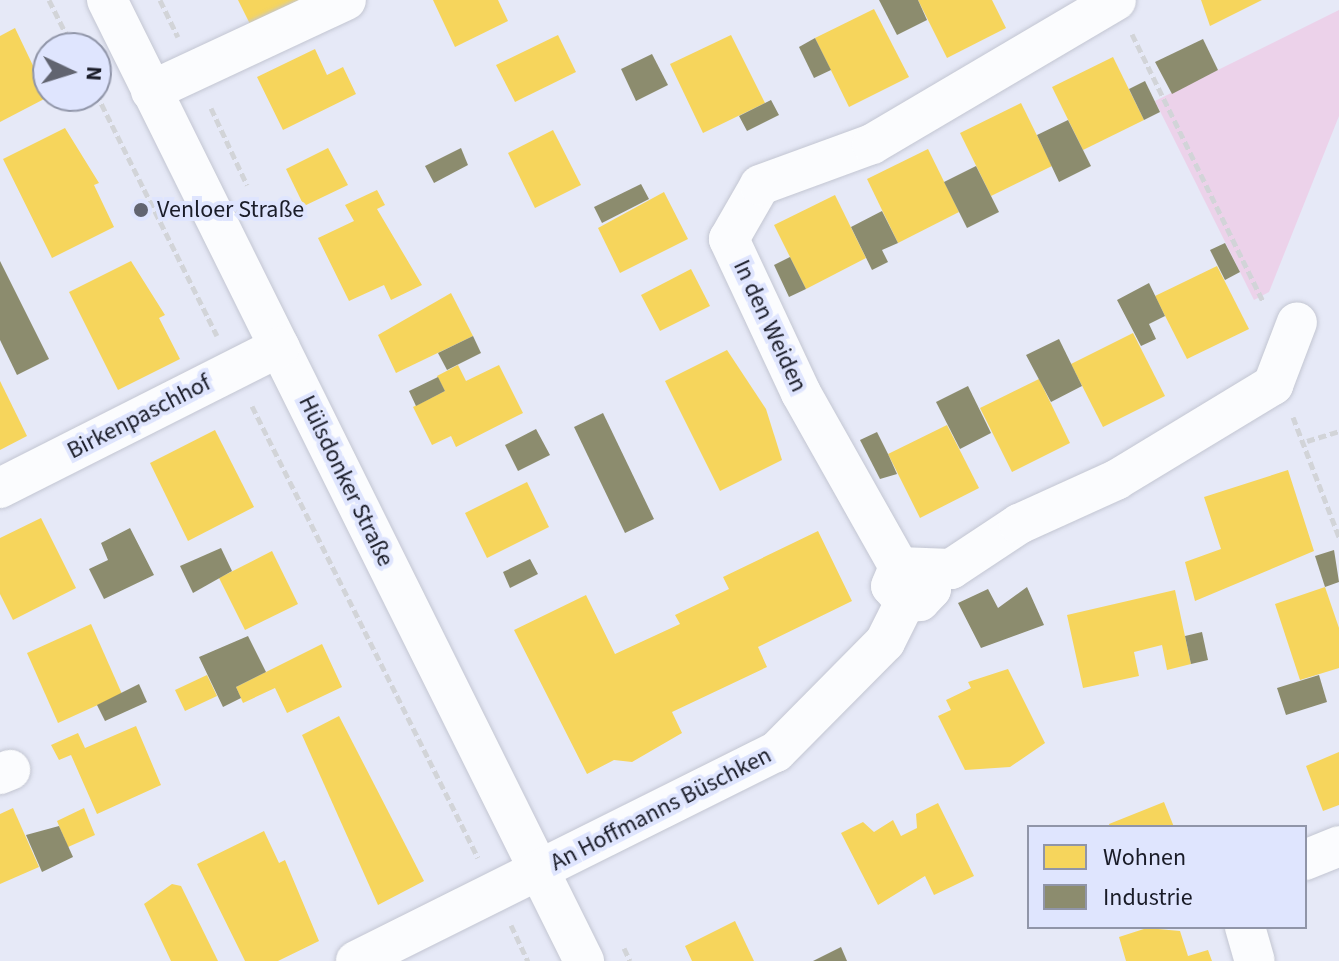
<!DOCTYPE html>
<meta charset="utf-8">
<style>
body{margin:0}
#map{position:relative;width:1339px;height:961px;overflow:hidden;background:#e6e9f7;font-family:"Source Sans 3",sans-serif}
div>[style]{position:absolute}
.green>*{inset:0;background:#ecd2ea}
.homes>*{inset:0;background:#f6d55c}
.industry>*{inset:0;background:#8c8c6e}
.path>*{height:5px;margin-top:-2.5px;transform-origin:0;background:repeating-linear-gradient(90deg,#d2d4d8 0 8px,transparent 0 12px)}
.roads{filter:drop-shadow(0 0 2px #c3c6d2) drop-shadow(0 0 2px #c3c6d2)}
.minor>*{height:40px;margin:-20px;padding:0 20px;transform-origin:20px;border-radius:20px;background:#fbfcfe}
.dots>*{width:22px;height:22px;translate:-50% -50%;box-sizing:border-box;border:4px solid #dfe5fe;border-radius:50%}
span{translate:-50% -50%;white-space:nowrap;text-align:center;line-height:1.15;-webkit-text-stroke:8px #dfe5fe;paint-order:stroke}
.poi-label{font-size:24px;color:#1a1c28}
.left{translate:0 -50%;text-align:left}
.street-label{font-size:24px;color:#1a1c28}
.legend{position:absolute;left:1027px;top:825px;width:280px;height:104px;box-sizing:border-box;background:#dfe5fe;border:2px solid #9095a8;margin:0;padding:10px 14px;list-style:none;font-size:24px;color:#1a1c28}
.legend li{display:flex;align-items:center;gap:16px;height:40px}
.legend b{width:40px;border:2px solid #9095a8}
.north{position:absolute;left:32px;top:32px;width:80px;height:80px;box-sizing:border-box;background:#dfe5fe;border:2px solid #9095a8;border-radius:50%;rotate:94deg;font-size:22px;font-weight:700;line-height:32px;text-align:center;color:#1a1c28}
.north::after{content:'';display:block;margin:auto;width:28px;height:36px;background:#616470;clip-path:polygon(50% 0,100% 100%,50% 72%,0 100%)}
</style>
<div id="map">
<div class="green">
<i style="clip-path:polygon(1339px 10px,1339px 116px,1269px 292px,1254px 300px,1155px 101px)"></i>
</div>
<div class="homes">
<i style="clip-path:polygon(238px 0,323px 0,255px 34px)"></i>
<i style="clip-path:polygon(433px 0,498px 0,508px 21px,455px 47px)"></i>
<i style="clip-path:polygon(918px 0,992px 0,1006px 28px,947px 58px)"></i>
<i style="clip-path:polygon(1201px 0,1262px 0,1210px 26px)"></i>
<i style="clip-path:polygon(874px 9px,909px 77px,849px 107px,815px 38px)"></i>
<i style="clip-path:polygon(15px 28px,48px 97px,0 122px,0 36px)"></i>
<i style="clip-path:polygon(558px 35px,576px 72px,515px 102px,496px 65px)"></i>
<i style="clip-path:polygon(731px 35px,765px 103px,703px 133px,670px 64px)"></i>
<i style="clip-path:polygon(315px 49px,327px 75px,343px 67px,356px 94px,283px 130px,257px 77px)"></i>
<i style="clip-path:polygon(1113px 57px,1144px 120px,1083px 150px,1052px 87px)"></i>
<i style="clip-path:polygon(1021px 103px,1052px 166px,991px 196px,960px 133px)"></i>
<i style="clip-path:polygon(65px 128px,99px 183px,94px 185px,114px 227px,52px 258px,3px 159px)"></i>
<i style="clip-path:polygon(553px 130px,581px 185px,535px 208px,508px 153px)"></i>
<i style="clip-path:polygon(328px 148px,348px 185px,304px 206px,286px 169px)"></i>
<i style="clip-path:polygon(928px 149px,959px 212px,898px 243px,867px 179px)"></i>
<i style="clip-path:polygon(377px 190px,385px 205px,377px 209px,422px 285px,391px 300px,384px 285px,349px 301px,318px 238px,354px 221px,345px 205px)"></i>
<i style="clip-path:polygon(664px 192px,688px 239px,620px 273px,598px 228px)"></i>
<i style="clip-path:polygon(835px 195px,866px 258px,806px 289px,774px 225px)"></i>
<i style="clip-path:polygon(131px 261px,165px 315px,159px 318px,180px 359px,118px 390px,69px 292px)"></i>
<i style="clip-path:polygon(1217px 266px,1249px 329px,1187px 359px,1155px 296px)"></i>
<i style="clip-path:polygon(691px 269px,710px 306px,660px 331px,641px 295px)"></i>
<i style="clip-path:polygon(451px 293px,473px 336px,396px 373px,378px 335px)"></i>
<i style="clip-path:polygon(1133px 333px,1165px 396px,1103px 427px,1071px 364px)"></i>
<i style="clip-path:polygon(727px 350px,766px 409px,782px 460px,720px 491px,665px 381px)"></i>
<i style="clip-path:polygon(458px 365px,466px 381px,499px 365px,523px 413px,456px 447px,451px 436px,432px 445px,413px 407px,445px 391px,437px 376px)"></i>
<i style="clip-path:polygon(1039px 379px,1070px 443px,1012px 472px,980px 408px)"></i>
<i style="clip-path:polygon(0 381px,27px 436px,0 450px)"></i>
<i style="clip-path:polygon(947px 425px,979px 488px,920px 518px,888px 454px)"></i>
<i style="clip-path:polygon(215px 430px,254px 507px,188px 541px,150px 463px)"></i>
<i style="clip-path:polygon(1288px 470px,1314px 551px,1195px 601px,1185px 562px,1221px 549px,1204px 497px)"></i>
<i style="clip-path:polygon(527px 482px,549px 527px,487px 558px,465px 513px)"></i>
<i style="clip-path:polygon(41px 518px,76px 588px,13px 620px,0 594px,0 538px)"></i>
<i style="clip-path:polygon(818px 531px,852px 601px,758px 647px,767px 667px,672px 712px,682px 733px,632px 762px,614px 760px,587px 774px,514px 630px,586px 595px,615px 654px,680px 624px,675px 615px,729px 589px,723px 577px)"></i>
<i style="clip-path:polygon(272px 551px,298px 604px,245px 630px,219px 578px)"></i>
<i style="clip-path:polygon(1325px 587px,1339px 628px,1339px 668px,1300px 680px,1275px 604px)"></i>
<i style="clip-path:polygon(1175px 590px,1191px 664px,1167px 670px,1162px 645px,1134px 652px,1139px 676px,1083px 688px,1067px 615px)"></i>
<i style="clip-path:polygon(91px 624px,122px 694px,58px 723px,27px 653px)"></i>
<i style="clip-path:polygon(322px 644px,342px 687px,287px 713px,275px 688px,243px 703px,236px 687px)"></i>
<i style="clip-path:polygon(1008px 669px,1045px 743px,1010px 767px,965px 770px,938px 716px,951px 710px,946px 700px,971px 688px,968px 682px)"></i>
<i style="clip-path:polygon(207px 675px,217px 696px,185px 711px,175px 690px)"></i>
<i style="clip-path:polygon(339px 716px,424px 881px,378px 905px,302px 735px)"></i>
<i style="clip-path:polygon(136px 726px,161px 785px,97px 814px,71px 755px,59px 760px,51px 745px,78px 733px,85px 748px)"></i>
<i style="clip-path:polygon(1339px 752px,1339px 805px,1323px 811px,1306px 766px)"></i>
<i style="clip-path:polygon(1164px 802px,1174px 827px,1110px 827px,1109px 824px)"></i>
<i style="clip-path:polygon(938px 803px,974px 876px,934px 895px,925px 876px,878px 905px,841px 833px,863px 822px,874px 832px,893px 820px,901px 836px,917px 828px,916px 814px)"></i>
<i style="clip-path:polygon(13px 808px,39px 867px,0 884px,0 814px)"></i>
<i style="clip-path:polygon(84px 808px,95px 835px,68px 847px,57px 821px)"></i>
<i style="clip-path:polygon(264px 831px,279px 863px,285px 860px,319px 941px,278px 961px,245px 961px,197px 864px)"></i>
<i style="clip-path:polygon(172px 884px,181px 886px,218px 961px,171px 961px,144px 904px)"></i>
<i style="clip-path:polygon(735px 921px,754px 961px,692px 961px,685px 946px)"></i>
<i style="clip-path:polygon(1147px 928px,1180px 931px,1188px 956px,1208px 950px,1212px 961px,1126px 961px,1119px 937px)"></i>
</div>
<div class="industry">
<i style="clip-path:polygon(879px 0,918px 0,927px 20px,897px 35px)"></i>
<i style="clip-path:polygon(815px 38px,831px 70px,814px 78px,799px 47px)"></i>
<i style="clip-path:polygon(1203px 39px,1218px 70px,1172px 94px,1155px 62px)"></i>
<i style="clip-path:polygon(652px 54px,668px 85px,636px 101px,621px 69px)"></i>
<i style="clip-path:polygon(1145px 81px,1160px 112px,1144px 120px,1129px 89px)"></i>
<i style="clip-path:polygon(771px 100px,779px 115px,747px 131px,739px 116px)"></i>
<i style="clip-path:polygon(1068px 120px,1091px 166px,1059px 182px,1037px 135px)"></i>
<i style="clip-path:polygon(461px 148px,468px 165px,434px 183px,425px 166px)"></i>
<i style="clip-path:polygon(976px 166px,999px 212px,967px 228px,944px 182px)"></i>
<i style="clip-path:polygon(641px 184px,649px 199px,602px 223px,594px 207px)"></i>
<i style="clip-path:polygon(882px 211px,898px 243px,882px 250px,888px 262px,872px 270px,851px 227px)"></i>
<i style="clip-path:polygon(1225px 243px,1240px 272px,1225px 280px,1210px 250px)"></i>
<i style="clip-path:polygon(790px 257px,806px 289px,789px 297px,774px 265px)"></i>
<i style="clip-path:polygon(0 261px,49px 359px,17px 375px,0 340px)"></i>
<i style="clip-path:polygon(1149px 283px,1165px 316px,1149px 324px,1156px 339px,1141px 346px,1117px 300px)"></i>
<i style="clip-path:polygon(473px 336px,481px 353px,447px 370px,438px 353px)"></i>
<i style="clip-path:polygon(1059px 339px,1082px 386px,1051px 402px,1026px 355px)"></i>
<i style="clip-path:polygon(438px 377px,445px 391px,416px 406px,409px 391px)"></i>
<i style="clip-path:polygon(968px 386px,991px 433px,960px 449px,936px 402px)"></i>
<i style="clip-path:polygon(603px 413px,654px 519px,625px 533px,574px 427px)"></i>
<i style="clip-path:polygon(536px 429px,550px 455px,518px 471px,505px 445px)"></i>
<i style="clip-path:polygon(877px 432px,888px 454px,897px 474px,880px 479px,860px 440px)"></i>
<i style="clip-path:polygon(130px 528px,154px 575px,104px 599px,89px 569px,108px 560px,101px 543px)"></i>
<i style="clip-path:polygon(221px 548px,232px 571px,193px 593px,180px 566px)"></i>
<i style="clip-path:polygon(1334px 550px,1339px 582px,1325px 587px,1315px 556px)"></i>
<i style="clip-path:polygon(530px 559px,538px 574px,510px 588px,503px 572px)"></i>
<i style="clip-path:polygon(1027px 587px,1044px 625px,981px 648px,958px 603px,988px 589px,998px 608px)"></i>
<i style="clip-path:polygon(1202px 632px,1208px 660px,1191px 664px,1185px 636px)"></i>
<i style="clip-path:polygon(248px 636px,266px 672px,236px 687px,241px 698px,223px 707px,199px 657px)"></i>
<i style="clip-path:polygon(1319px 675px,1327px 702px,1286px 715px,1277px 688px)"></i>
<i style="clip-path:polygon(139px 684px,147px 702px,105px 721px,97px 705px)"></i>
<i style="clip-path:polygon(59px 826px,73px 857px,42px 872px,26px 835px)"></i>
<i style="clip-path:polygon(841px 947px,847px 961px,813px 961px)"></i>
</div>
<div class="path">
<i style="left:49px;top:0;width:54px;rotate:63.4deg"></i>
<i style="left:160px;top:0;width:41px;rotate:64.1deg"></i>
<i style="left:1132px;top:34px;width:297px;rotate:63.9deg"></i>
<i style="left:96px;top:93px;width:271px;rotate:63.5deg"></i>
<i style="left:211px;top:108px;width:85px;rotate:64.9deg"></i>
<i style="left:252px;top:406px;width:505px;rotate:63.43deg"></i>
<i style="left:1293px;top:417px;width:129px;rotate:69deg"></i>
<i style="left:1307px;top:441px;width:34px;rotate:-17deg"></i>
<i style="left:511px;top:925px;width:40px;rotate:65deg"></i>
<i style="left:624px;top:948px;width:14px;rotate:65deg"></i>
</div>
<div class="roads">
<div class="minor">
<i style="left:107px;top:0;width:1073px;rotate:63.6deg"></i>
<i style="left:151px;top:91px;width:215px;rotate:-25deg"></i>
<i style="left:0;top:488px;width:313px;rotate:-26.8deg"></i>
<i style="left:899px;top:567px;width:200px;rotate:-119.4deg"></i>
<i style="left:801px;top:393px;width:170px;rotate:-115.1deg"></i>
<i style="left:729px;top:239px;width:62px;rotate:-60.1deg"></i>
<i style="left:760px;top:185px;width:119px;rotate:-20.1deg"></i>
<i style="left:872px;top:144px;width:283px;rotate:-30.5deg"></i>
<i style="left:930px;top:573px;width:16px;rotate:86deg"></i>
<i style="left:931px;top:589px;width:16px;rotate:133deg"></i>
<i style="left:920px;top:601px;width:15px;rotate:176deg"></i>
<i style="left:905px;top:602px;width:21px;rotate:-131deg"></i>
<i style="left:891px;top:586px;width:21px;rotate:-67deg"></i>
<i style="left:899px;top:567px;width:52px;rotate:2.2deg"></i>
<i style="left:951px;top:569px;width:82px;rotate:-33.5deg"></i>
<i style="left:1019px;top:524px;width:107px;rotate:-24.4deg"></i>
<i style="left:1116px;top:480px;width:184px;rotate:-31.2deg"></i>
<i style="left:1273px;top:385px;width:67px;rotate:-69.1deg"></i>
<i style="left:0;top:774px;width:11px;rotate:-22deg"></i>
<i style="left:1305px;top:860px;width:37px;rotate:-22deg"></i>
<i style="left:1245px;top:927px;width:35px;rotate:74deg"></i>
<i style="left:356px;top:961px;width:469px;rotate:-26.5deg"></i>
<i style="left:776px;top:752px;width:155px;rotate:-45.3deg"></i>
<i style="left:885px;top:642px;width:45px;rotate:-63.4deg"></i>
</div>
</div>
<div class="dots">
<i style="left:141px;top:210px;background:#616470"></i>
</div>
<div class="poi-label">
<span class="left" style="left:157px;top:210px">Venloer Straße</span>
</div>
<div class="street-label">
<span style="left:770px;top:326px;rotate:65deg">In den Weiden</span>
<span style="left:139px;top:417px;rotate:-27deg">Birkenpaschhof</span>
<span style="left:346px;top:481px;rotate:64deg">Hülsdonker Straße</span>
<span style="left:661px;top:809px;rotate:-27deg">An Hoffmanns Büschken</span>
</div>
<ul class="legend">
<li><b style="height:22px;background:#f6d55c"></b>Wohnen</li>
<li><b style="height:22px;background:#8c8c6e"></b>Industrie</li>
</ul>
<div class="north">N</div>
</div>
